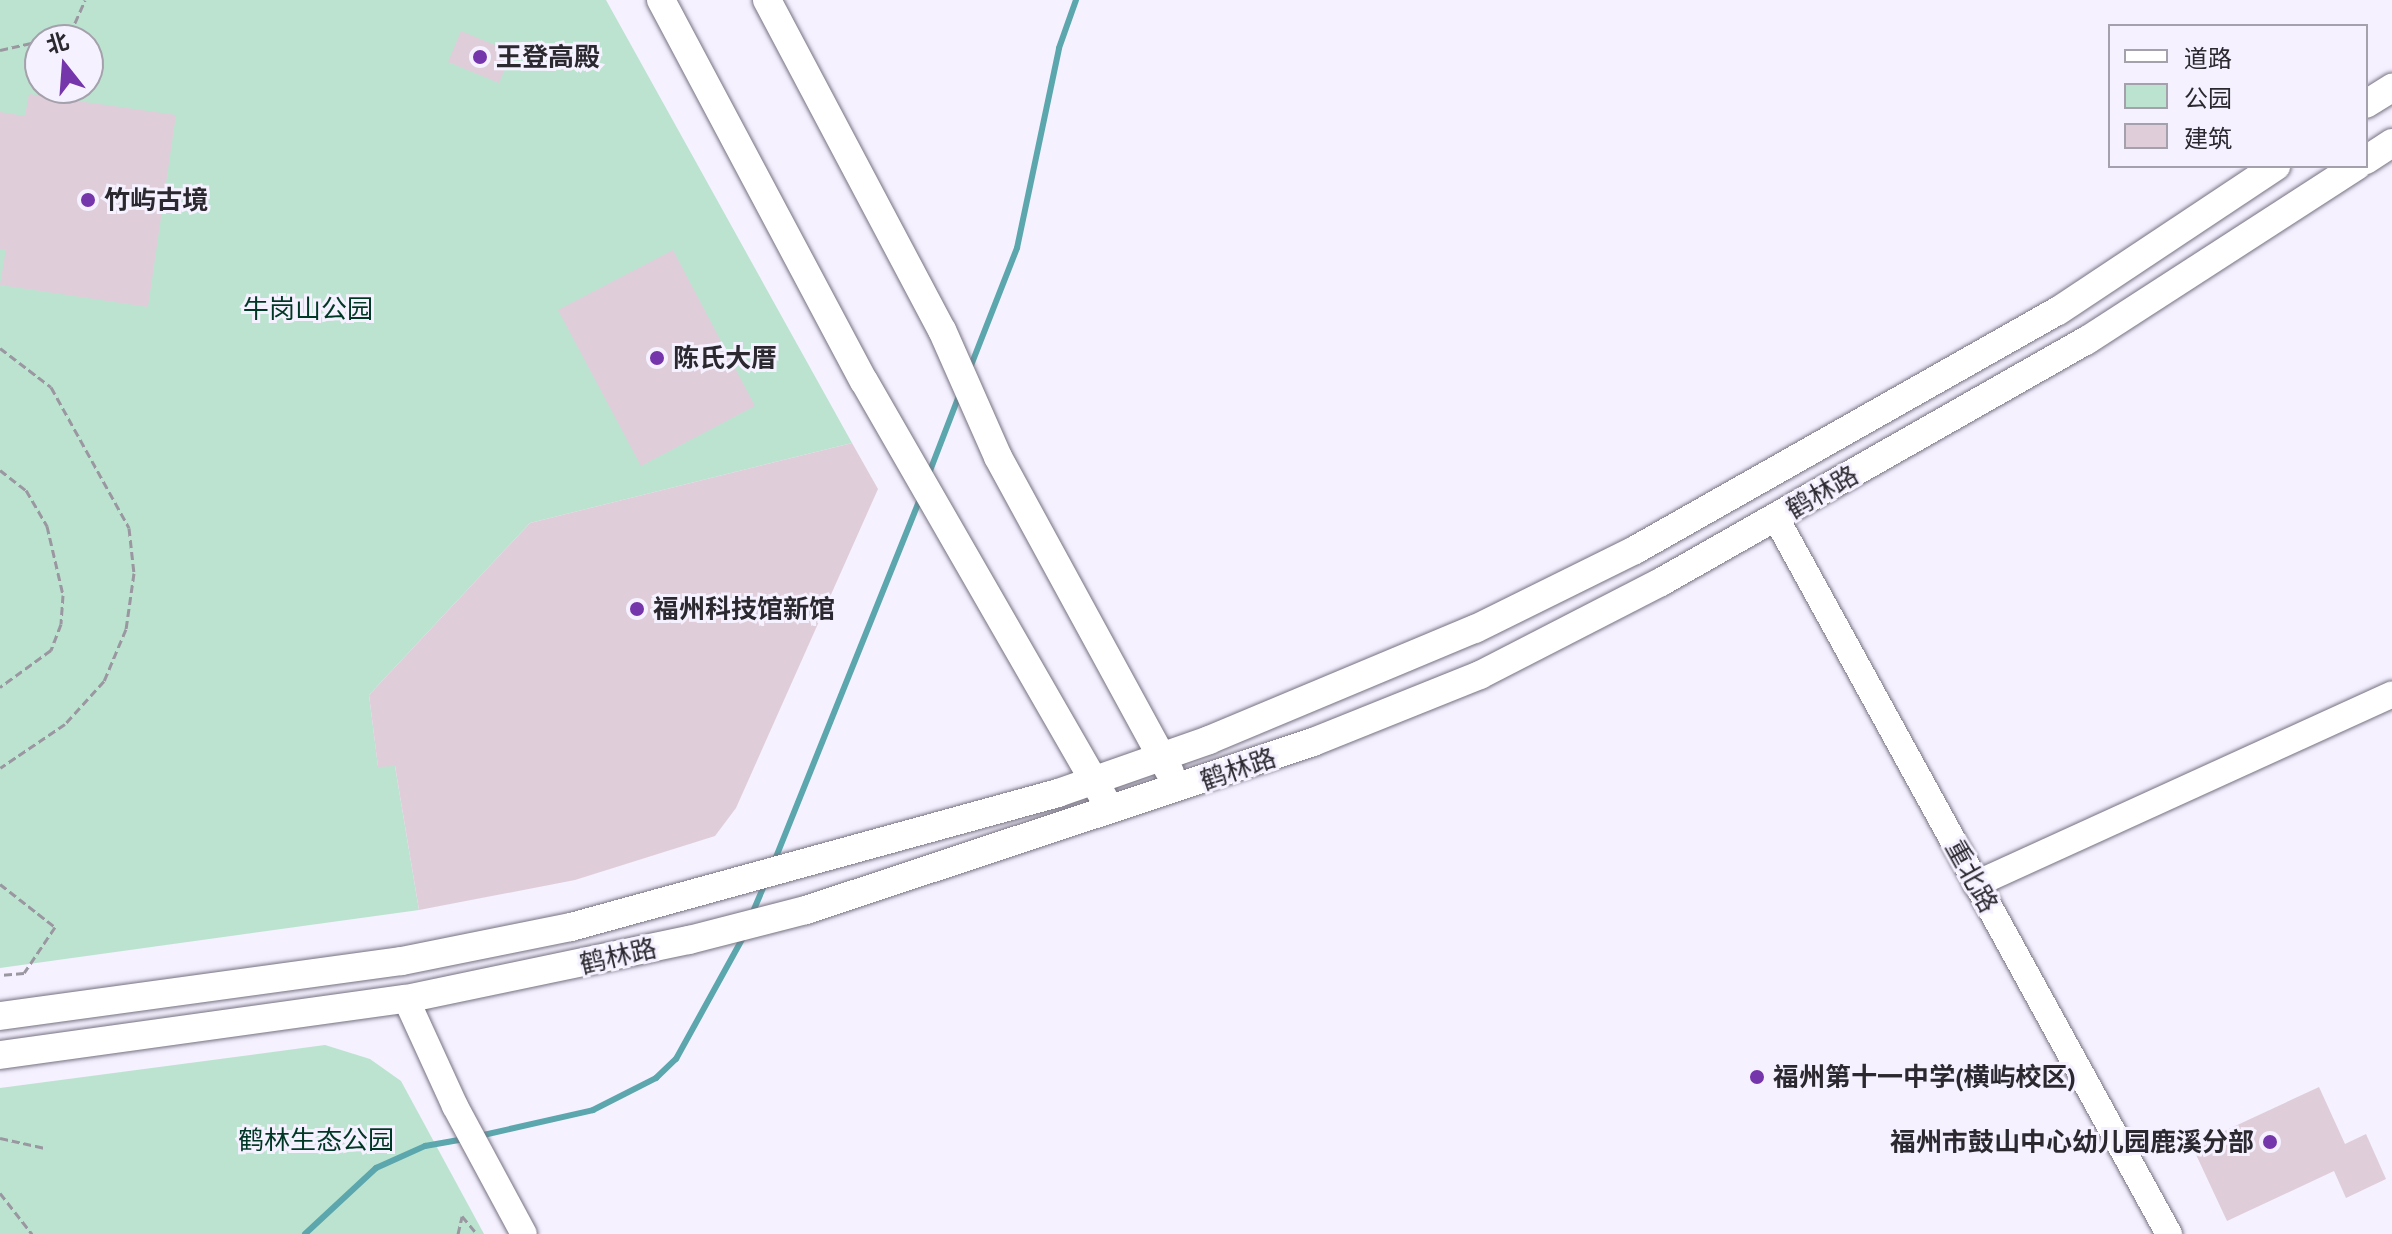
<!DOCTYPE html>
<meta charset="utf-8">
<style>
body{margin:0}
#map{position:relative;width:2392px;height:1234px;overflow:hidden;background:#f5f1ff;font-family:"PT Sans","Noto Sans SC",sans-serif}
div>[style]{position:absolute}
.green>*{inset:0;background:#bce3d0}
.stream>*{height:6px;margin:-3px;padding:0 3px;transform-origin:3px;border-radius:3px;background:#5ba7ad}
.building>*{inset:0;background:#dfced9}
.path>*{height:3px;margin-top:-1.5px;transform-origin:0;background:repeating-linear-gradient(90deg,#9a97a1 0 8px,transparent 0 12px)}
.roads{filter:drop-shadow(0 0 2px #767180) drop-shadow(0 0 2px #767180)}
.tertiary>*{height:26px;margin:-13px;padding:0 13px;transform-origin:13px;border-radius:13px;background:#fff}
.secondary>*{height:28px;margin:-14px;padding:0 14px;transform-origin:14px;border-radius:14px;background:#fff}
.dots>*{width:22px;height:22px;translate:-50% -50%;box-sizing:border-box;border:4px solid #f5f1ff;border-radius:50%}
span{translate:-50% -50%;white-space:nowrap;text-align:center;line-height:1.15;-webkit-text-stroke:6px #f5f1ff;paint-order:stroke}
.poi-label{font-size:26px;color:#2b292f;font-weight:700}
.left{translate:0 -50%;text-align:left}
.right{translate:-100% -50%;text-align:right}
.park-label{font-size:26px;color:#003725}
.street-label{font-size:26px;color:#2b292f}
.legend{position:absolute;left:2108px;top:24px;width:260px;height:144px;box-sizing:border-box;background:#f5f1ff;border:2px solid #a4a1ac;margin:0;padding:10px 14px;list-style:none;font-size:24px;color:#2b292f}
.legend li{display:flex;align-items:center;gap:16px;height:40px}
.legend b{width:40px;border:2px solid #a4a1ac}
.north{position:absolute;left:24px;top:24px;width:80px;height:80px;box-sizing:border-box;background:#f5f1ff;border:2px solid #a4a1ac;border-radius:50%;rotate:343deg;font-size:22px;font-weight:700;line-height:32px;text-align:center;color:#2b292f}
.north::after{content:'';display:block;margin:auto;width:28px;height:36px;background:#7636ab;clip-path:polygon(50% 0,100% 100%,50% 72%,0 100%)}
</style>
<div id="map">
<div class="green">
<i style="clip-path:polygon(evenodd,0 0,606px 0,852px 443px,530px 523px,369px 695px,378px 766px,395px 766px,419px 910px,0 968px,0 0,40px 40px,88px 40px,88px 88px,40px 88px,40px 40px)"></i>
<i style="clip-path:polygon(325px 1045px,370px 1059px,401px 1081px,484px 1234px,0 1234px,0 1088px)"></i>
</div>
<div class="stream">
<i style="left:970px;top:368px;width:129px;rotate:-68.6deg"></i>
<i style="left:1017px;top:248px;width:204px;rotate:-78.1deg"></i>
<i style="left:1059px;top:48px;width:51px;rotate:-70.5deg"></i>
<i style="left:928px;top:476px;width:89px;rotate:-68.9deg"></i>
<i style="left:774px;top:862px;width:392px;rotate:-68.1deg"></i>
<i style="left:752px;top:914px;width:33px;rotate:-67deg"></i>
<i style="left:479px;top:1136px;width:117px;rotate:-12.8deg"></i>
<i style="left:593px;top:1110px;width:71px;rotate:-26.9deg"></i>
<i style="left:656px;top:1078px;width:28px;rotate:-44deg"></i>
<i style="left:676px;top:1059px;width:141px;rotate:-61.1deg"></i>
<i style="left:305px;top:1234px;width:97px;rotate:-42.9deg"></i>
<i style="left:376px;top:1168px;width:54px;rotate:-24.2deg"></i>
<i style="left:425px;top:1146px;width:40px;rotate:-10deg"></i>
</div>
<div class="building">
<i style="clip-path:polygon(461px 31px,512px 52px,499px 83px,448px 62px)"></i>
<i style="clip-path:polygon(29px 94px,176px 115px,148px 307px,0 285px,6px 249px,0 249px,0 112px,25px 116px)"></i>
<i style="clip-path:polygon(673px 250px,755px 406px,641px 466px,558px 310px)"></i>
<i style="clip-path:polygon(852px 443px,878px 489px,736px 808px,715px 836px,575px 880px,419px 910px,395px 766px,378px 767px,369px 695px,530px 523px)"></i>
<i style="clip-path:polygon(2319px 1087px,2345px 1144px,2366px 1134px,2386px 1179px,2346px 1198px,2334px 1171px,2227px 1221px,2192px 1146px)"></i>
</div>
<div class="path">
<i style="left:44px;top:40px;width:27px;rotate:-13deg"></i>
<i style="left:70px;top:34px;width:37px;rotate:-66deg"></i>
<i style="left:0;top:50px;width:41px;rotate:-12.7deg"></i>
<i style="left:0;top:348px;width:64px;rotate:37.4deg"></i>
<i style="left:51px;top:387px;width:161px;rotate:61deg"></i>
<i style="left:129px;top:528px;width:45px;rotate:83.7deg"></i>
<i style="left:134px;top:573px;width:57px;rotate:98.1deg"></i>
<i style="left:126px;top:629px;width:56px;rotate:112.9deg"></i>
<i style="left:104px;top:681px;width:58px;rotate:132.2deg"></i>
<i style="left:65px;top:724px;width:78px;rotate:145.9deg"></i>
<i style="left:0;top:470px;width:33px;rotate:38deg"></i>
<i style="left:26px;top:490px;width:42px;rotate:59.7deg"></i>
<i style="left:47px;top:526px;width:71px;rotate:76.9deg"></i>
<i style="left:63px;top:595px;width:29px;rotate:94deg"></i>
<i style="left:61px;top:624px;width:28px;rotate:111deg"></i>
<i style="left:51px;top:650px;width:63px;rotate:144deg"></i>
<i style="left:0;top:884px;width:70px;rotate:38deg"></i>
<i style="left:55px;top:927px;width:55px;rotate:124deg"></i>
<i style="left:24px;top:973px;width:24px;rotate:175deg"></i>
<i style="left:0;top:1138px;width:46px;rotate:12.5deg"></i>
<i style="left:0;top:1193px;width:52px;rotate:52deg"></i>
<i style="left:458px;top:1234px;width:18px;rotate:-77deg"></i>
<i style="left:462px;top:1216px;width:23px;rotate:50deg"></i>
</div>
<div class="roads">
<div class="tertiary">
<i style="left:1776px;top:518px;width:817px;rotate:61.24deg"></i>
<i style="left:1976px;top:884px;width:457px;rotate:-24.5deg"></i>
<i style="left:406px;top:999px;width:118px;rotate:65.4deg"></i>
<i style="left:455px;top:1106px;width:145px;rotate:61.7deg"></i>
</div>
<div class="secondary">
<i style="left:661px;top:0;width:432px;rotate:62deg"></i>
<i style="left:864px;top:381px;width:480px;rotate:60.1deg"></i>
<i style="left:767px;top:0;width:374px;rotate:62.1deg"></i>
<i style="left:942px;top:330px;width:139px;rotate:66.2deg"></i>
<i style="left:998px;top:457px;width:359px;rotate:61.4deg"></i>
<i style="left:2366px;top:104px;width:31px;rotate:-32deg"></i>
<i style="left:2366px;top:160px;width:31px;rotate:-33deg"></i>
<i style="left:0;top:1016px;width:406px;rotate:-7.8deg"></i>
<i style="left:402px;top:961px;width:172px;rotate:-11.4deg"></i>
<i style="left:571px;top:927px;width:505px;rotate:-15.38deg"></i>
<i style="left:1058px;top:793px;width:160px;rotate:-19.3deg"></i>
<i style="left:1209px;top:740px;width:288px;rotate:-22.7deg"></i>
<i style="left:1475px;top:629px;width:178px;rotate:-26.3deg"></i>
<i style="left:1635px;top:550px;width:486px;rotate:-29.5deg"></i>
<i style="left:2058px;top:311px;width:262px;rotate:-33.6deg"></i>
<i style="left:0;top:1055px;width:410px;rotate:-7.9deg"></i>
<i style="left:406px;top:999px;width:289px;rotate:-11.8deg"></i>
<i style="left:689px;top:940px;width:121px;rotate:-14.4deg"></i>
<i style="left:806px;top:910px;width:534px;rotate:-18.33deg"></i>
<i style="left:1313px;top:742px;width:180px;rotate:-21.9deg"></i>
<i style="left:1480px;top:675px;width:203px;rotate:-27.2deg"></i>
<i style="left:1661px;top:582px;width:489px;rotate:-29.6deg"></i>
<i style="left:2086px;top:341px;width:323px;rotate:-32.9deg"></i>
</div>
</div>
<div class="dots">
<i style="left:480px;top:57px;background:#7636ab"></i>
<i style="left:88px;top:200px;background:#7636ab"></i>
<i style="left:657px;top:358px;background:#7636ab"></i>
<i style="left:637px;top:609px;background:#7636ab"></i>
<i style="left:1757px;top:1077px;background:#7636ab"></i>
<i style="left:2270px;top:1142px;background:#7636ab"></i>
</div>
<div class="poi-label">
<span class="left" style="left:496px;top:57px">王登高殿</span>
<span class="left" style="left:104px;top:200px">竹屿古境</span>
<span class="left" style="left:673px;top:358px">陈氏大厝</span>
<span class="left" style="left:653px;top:609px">福州科技馆新馆</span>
<span class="left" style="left:1773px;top:1077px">福州第十一中学(横屿校区)</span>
<span class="right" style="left:2254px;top:1142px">福州市鼓山中心幼儿园鹿溪分部</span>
</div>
<div class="park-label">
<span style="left:308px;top:309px">牛岗山公园</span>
<span style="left:316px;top:1140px">鹤林生态公园</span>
</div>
<div class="street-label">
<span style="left:1822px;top:492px;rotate:-30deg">鹤林路</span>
<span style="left:1238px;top:769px;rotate:-19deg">鹤林路</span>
<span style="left:1972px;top:876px;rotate:61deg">重北路</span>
<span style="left:618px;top:956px;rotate:-13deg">鹤林路</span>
</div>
<ul class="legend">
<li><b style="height:10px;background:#fff"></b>道路</li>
<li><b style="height:22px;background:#bce3d0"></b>公园</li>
<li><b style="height:22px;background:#dfced9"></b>建筑</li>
</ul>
<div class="north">北</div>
</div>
